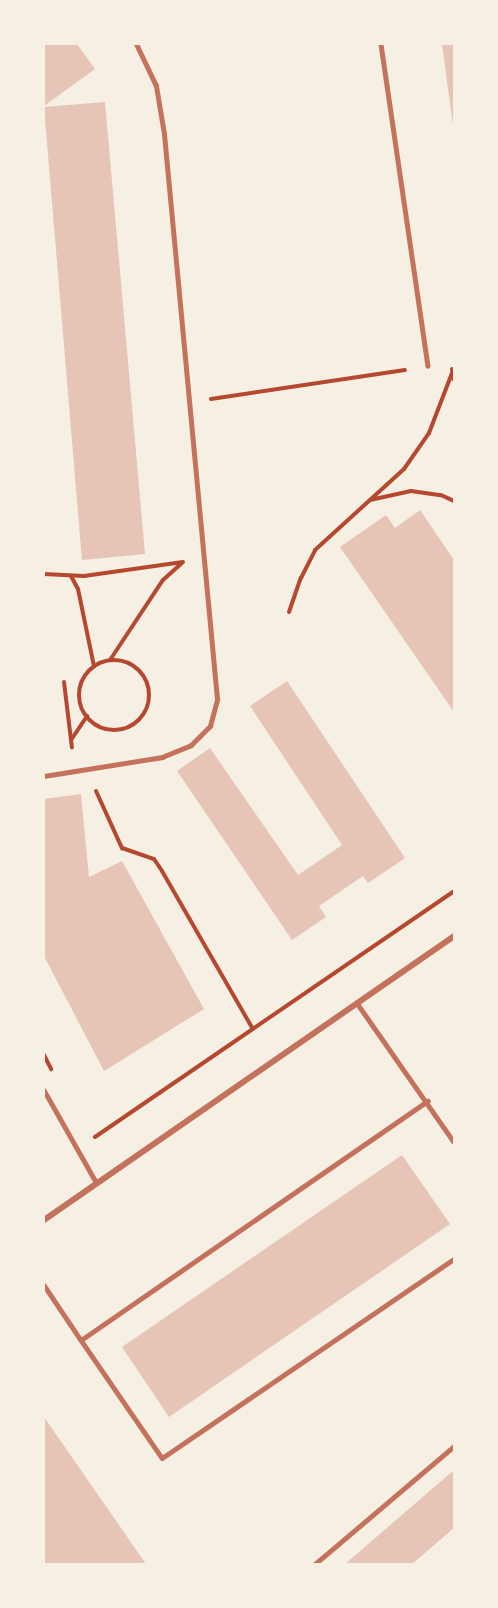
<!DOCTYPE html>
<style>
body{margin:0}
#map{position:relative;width:498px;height:1608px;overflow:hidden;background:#f6efe4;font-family:Arial,sans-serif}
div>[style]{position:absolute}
.building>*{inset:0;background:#e6c5b7}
.path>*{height:4px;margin:-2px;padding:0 2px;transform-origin:2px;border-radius:2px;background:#b5482f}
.path>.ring{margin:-2px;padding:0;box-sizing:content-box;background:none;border:4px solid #b5482f;border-radius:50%}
.service>*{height:4.5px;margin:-2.25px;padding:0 2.25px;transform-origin:2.25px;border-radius:2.25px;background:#c5725c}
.minor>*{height:6px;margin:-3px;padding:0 3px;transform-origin:3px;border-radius:3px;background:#c5725c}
span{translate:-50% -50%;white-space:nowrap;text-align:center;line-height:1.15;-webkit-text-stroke:6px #f6efe4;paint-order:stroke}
.frame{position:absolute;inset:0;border:45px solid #f6efe4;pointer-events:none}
</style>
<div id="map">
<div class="building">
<i style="clip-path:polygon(44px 44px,77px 44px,95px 69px,44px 106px)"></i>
<i style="clip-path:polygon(442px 44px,454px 44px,454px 126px,453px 126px)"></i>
<i style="clip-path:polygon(105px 102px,145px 554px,82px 560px,44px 107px)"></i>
<i style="clip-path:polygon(420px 510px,454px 560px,454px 712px,340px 547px,386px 515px,395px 528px)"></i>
<i style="clip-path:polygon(287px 681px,405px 858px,368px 883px,363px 876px,319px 906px,326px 917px,292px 940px,177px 771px,210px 748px,298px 875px,342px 845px,250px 706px)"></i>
<i style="clip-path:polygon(81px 794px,89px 877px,122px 861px,204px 1009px,104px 1071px,44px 956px,44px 799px)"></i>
<i style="clip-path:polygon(402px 1155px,450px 1224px,169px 1417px,122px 1347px)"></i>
<i style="clip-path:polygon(44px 1417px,146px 1564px,44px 1564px)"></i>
<i style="clip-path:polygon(454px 1470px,454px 1528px,412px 1564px,345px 1564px)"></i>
</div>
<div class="path">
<i style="left:452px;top:369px;width:11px;rotate:80deg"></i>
<i style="left:211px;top:399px;width:196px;rotate:-8.5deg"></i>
<i style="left:370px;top:500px;width:42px;rotate:-12.4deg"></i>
<i style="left:411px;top:491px;width:30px;rotate:8deg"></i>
<i style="left:441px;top:495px;width:14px;rotate:25deg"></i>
<i style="left:44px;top:574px;width:40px;rotate:2.9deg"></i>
<i style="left:84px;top:576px;width:100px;rotate:-8deg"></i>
<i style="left:71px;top:576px;width:15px;rotate:62deg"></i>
<i style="left:78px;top:589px;width:79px;rotate:78.3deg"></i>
<i style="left:289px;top:612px;width:36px;rotate:-71deg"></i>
<i style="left:301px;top:578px;width:31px;rotate:-63deg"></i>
<i style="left:315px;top:550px;width:120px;rotate:-42.3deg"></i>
<i style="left:404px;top:469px;width:44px;rotate:-55.2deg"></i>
<i style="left:429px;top:433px;width:64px;rotate:-69deg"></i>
<i class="ring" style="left:79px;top:660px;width:66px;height:66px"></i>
<i style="left:110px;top:660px;width:96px;rotate:-56.5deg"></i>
<i style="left:163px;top:580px;width:25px;rotate:-42deg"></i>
<i style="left:64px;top:682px;width:66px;rotate:83.1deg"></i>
<i style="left:71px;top:740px;width:29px;rotate:-56deg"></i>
<i style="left:96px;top:791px;width:63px;rotate:65.5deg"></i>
<i style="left:122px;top:848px;width:34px;rotate:19deg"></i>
<i style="left:154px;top:859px;width:14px;rotate:56deg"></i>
<i style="left:162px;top:871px;width:182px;rotate:60.1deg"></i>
<i style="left:44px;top:1055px;width:16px;rotate:63deg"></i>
<i style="left:95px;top:1137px;width:435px;rotate:-34.4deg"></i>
</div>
<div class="service">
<i style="left:381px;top:44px;width:325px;rotate:81.7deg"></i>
<i style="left:44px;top:776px;width:120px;rotate:-9.1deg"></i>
<i style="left:162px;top:757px;width:31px;rotate:-22deg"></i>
<i style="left:191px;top:745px;width:27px;rotate:-45deg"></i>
<i style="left:210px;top:726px;width:28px;rotate:-75deg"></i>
<i style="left:217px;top:699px;width:567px;rotate:-95.36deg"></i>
<i style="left:164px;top:134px;width:49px;rotate:-99.5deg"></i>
<i style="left:156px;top:86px;width:47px;rotate:-115.5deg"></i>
<i style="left:357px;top:1003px;width:169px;rotate:55.1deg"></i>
<i style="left:44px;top:1090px;width:106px;rotate:60.5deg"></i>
<i style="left:44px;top:1285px;width:66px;rotate:56.1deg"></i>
<i style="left:81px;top:1340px;width:421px;rotate:-34.6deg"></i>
<i style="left:81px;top:1340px;width:143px;rotate:55.5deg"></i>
<i style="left:162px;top:1458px;width:353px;rotate:-34.3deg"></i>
<i style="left:315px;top:1564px;width:182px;rotate:-40.3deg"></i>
</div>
<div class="minor">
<i style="left:44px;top:1220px;width:499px;rotate:-34.7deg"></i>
</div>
<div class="frame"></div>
</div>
